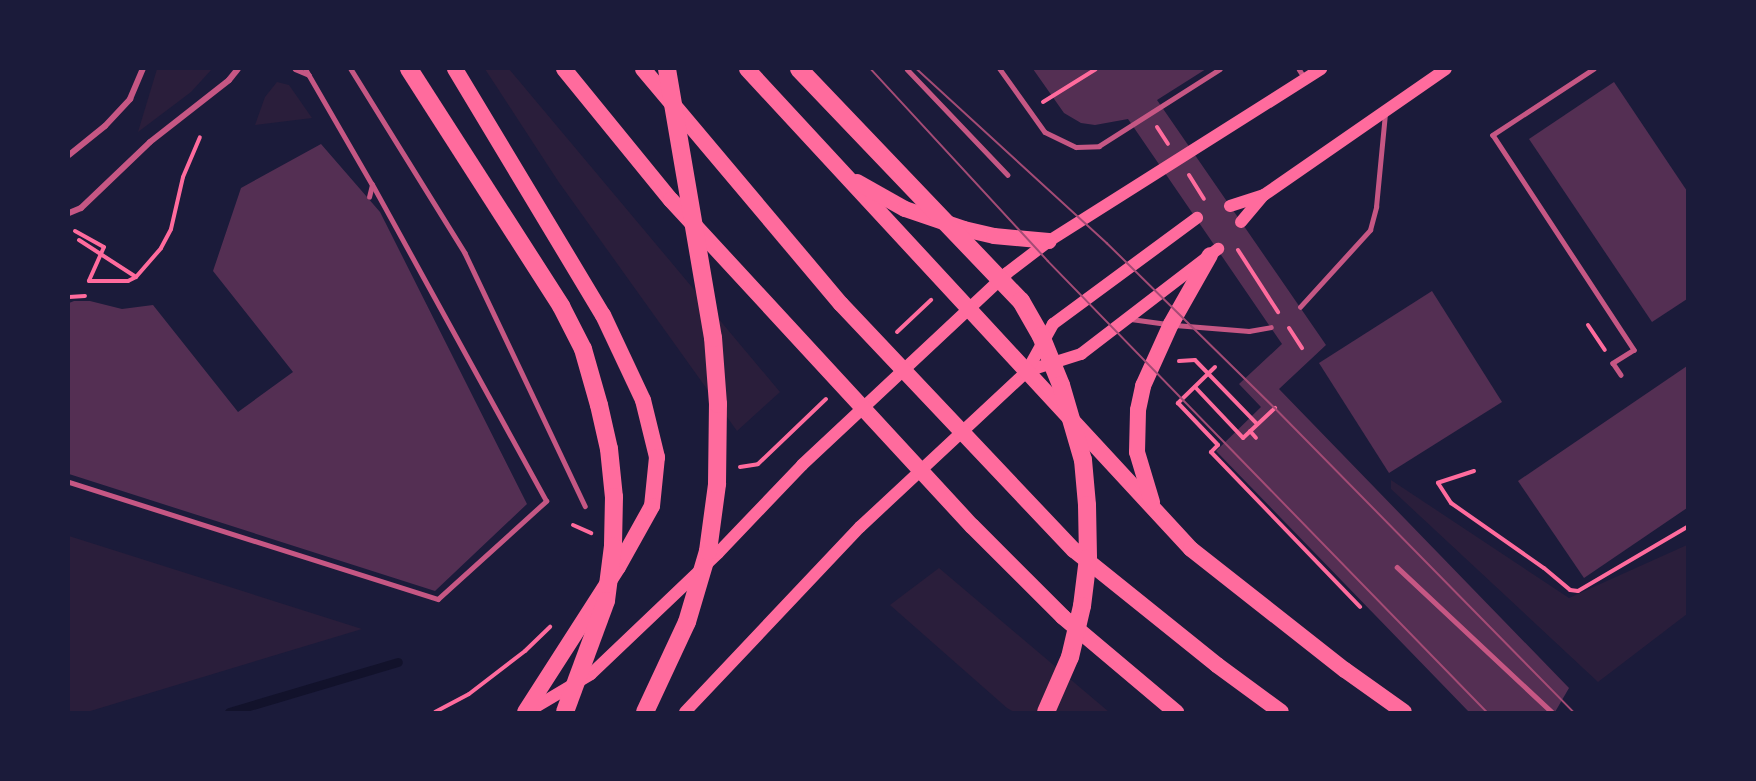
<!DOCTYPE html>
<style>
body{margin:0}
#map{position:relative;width:1756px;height:781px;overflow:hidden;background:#1b1b3a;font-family:Helvetica,sans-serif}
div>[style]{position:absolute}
.green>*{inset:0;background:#2a1e3b}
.stream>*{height:9px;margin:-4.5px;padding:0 4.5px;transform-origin:4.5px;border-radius:4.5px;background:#12122b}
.building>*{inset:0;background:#542f53}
.path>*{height:4px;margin:-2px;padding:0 2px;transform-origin:2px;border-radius:2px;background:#ff6b9d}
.service>*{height:4.5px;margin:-2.25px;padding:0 2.25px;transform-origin:2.25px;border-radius:2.25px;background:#c65784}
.minor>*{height:6px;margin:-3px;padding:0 3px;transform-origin:3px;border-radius:3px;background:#c65784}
.secondary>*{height:12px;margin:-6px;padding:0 6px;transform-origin:6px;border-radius:6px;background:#ff6b9d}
.trunk>*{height:16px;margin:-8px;padding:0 8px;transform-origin:8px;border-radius:8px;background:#ff6b9d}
.motorway>*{height:18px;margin:-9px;padding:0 9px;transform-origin:9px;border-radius:9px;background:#ff6b9d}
.tram>*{height:1.5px;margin:-0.75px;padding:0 0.75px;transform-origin:0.75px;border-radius:0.75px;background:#a44b75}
span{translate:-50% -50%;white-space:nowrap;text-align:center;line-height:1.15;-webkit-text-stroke:4.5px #1b1b3a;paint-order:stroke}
.frame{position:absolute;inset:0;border:70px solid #1b1b3a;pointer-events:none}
</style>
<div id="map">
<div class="green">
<i style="clip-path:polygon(157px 69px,212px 69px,191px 92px,138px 132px)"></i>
<i style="clip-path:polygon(485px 69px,509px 69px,780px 392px,737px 431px,558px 181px)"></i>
<i style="clip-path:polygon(277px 82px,289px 85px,312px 118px,255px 125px,265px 97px)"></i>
<i style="clip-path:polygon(1391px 480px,1569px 598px,1687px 545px,1687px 614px,1598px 682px,1391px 489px)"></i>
<i style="clip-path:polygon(69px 536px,362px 629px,87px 712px,69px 712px)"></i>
<i style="clip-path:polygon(939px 568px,1109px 712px,1014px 712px,1007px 708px,890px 605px)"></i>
</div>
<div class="stream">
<i style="left:229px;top:712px;width:176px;rotate:-16.5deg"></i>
</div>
<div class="building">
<i style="clip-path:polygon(1033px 69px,1206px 69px,1157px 100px,1326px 345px,1279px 389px,1569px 688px,1555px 712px,1469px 712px,1216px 451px,1261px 407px,1239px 384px,1282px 344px,1128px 119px,1095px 125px,1081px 123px,1064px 113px)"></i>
<i style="clip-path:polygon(1614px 82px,1687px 191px,1687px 299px,1652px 322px,1529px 139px)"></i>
<i style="clip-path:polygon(321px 144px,380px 212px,527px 504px,435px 591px,69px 474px,69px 303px,74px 301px,90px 301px,122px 309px,153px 305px,238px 412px,293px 372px,213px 271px,241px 188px)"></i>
<i style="clip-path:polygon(1432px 291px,1502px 402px,1389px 473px,1319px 363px)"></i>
<i style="clip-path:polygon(1687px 366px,1687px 508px,1584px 578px,1518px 481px)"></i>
</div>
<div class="path">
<i style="left:1043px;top:102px;width:62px;rotate:-31.9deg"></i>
<i style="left:1157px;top:127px;width:20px;rotate:57deg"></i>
<i style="left:1189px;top:175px;width:28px;rotate:58deg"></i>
<i style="left:75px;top:231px;width:33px;rotate:29deg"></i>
<i style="left:104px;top:247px;width:37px;rotate:114deg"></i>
<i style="left:89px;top:281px;width:39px"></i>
<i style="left:128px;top:281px;width:9px;rotate:-27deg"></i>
<i style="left:136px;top:277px;width:38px;rotate:-49deg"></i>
<i style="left:161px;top:248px;width:21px;rotate:-62deg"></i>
<i style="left:171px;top:229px;width:53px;rotate:-77deg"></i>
<i style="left:183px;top:177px;width:43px;rotate:-67deg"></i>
<i style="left:79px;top:240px;width:68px;rotate:33deg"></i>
<i style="left:1238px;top:250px;width:74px;rotate:57.2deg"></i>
<i style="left:69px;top:297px;width:16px;rotate:-4deg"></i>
<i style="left:1588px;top:325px;width:30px;rotate:56deg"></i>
<i style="left:1289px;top:328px;width:24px;rotate:57deg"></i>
<i style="left:897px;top:332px;width:47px;rotate:-43.3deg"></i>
<i style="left:1179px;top:361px;width:16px;rotate:-4deg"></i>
<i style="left:1195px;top:360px;width:89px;rotate:45.9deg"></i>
<i style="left:1215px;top:367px;width:52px;rotate:135.8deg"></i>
<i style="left:1178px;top:403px;width:58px;rotate:46.4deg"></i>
<i style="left:1218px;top:445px;width:10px;rotate:135deg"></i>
<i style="left:1211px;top:452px;width:215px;rotate:46.1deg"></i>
<i style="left:1195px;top:387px;width:70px;rotate:46.7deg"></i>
<i style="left:1243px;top:438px;width:44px;rotate:-43.2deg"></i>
<i style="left:1250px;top:431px;width:9px;rotate:49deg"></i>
<i style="left:740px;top:467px;width:18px;rotate:-9deg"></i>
<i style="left:758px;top:464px;width:94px;rotate:-43.7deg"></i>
<i style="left:1474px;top:471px;width:38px;rotate:162deg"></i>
<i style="left:1438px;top:483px;width:24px;rotate:57deg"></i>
<i style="left:1451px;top:503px;width:113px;rotate:35deg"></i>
<i style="left:1544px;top:568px;width:34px;rotate:40deg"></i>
<i style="left:1570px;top:590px;width:8px;rotate:7deg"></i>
<i style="left:1578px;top:591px;width:126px;rotate:-30.4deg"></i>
<i style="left:573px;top:525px;width:20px;rotate:24deg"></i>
<i style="left:435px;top:712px;width:38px;rotate:-28deg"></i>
<i style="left:469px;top:694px;width:71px;rotate:-37.5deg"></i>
<i style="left:525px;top:651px;width:35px;rotate:-44deg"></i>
</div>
<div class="service">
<i style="left:295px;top:69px;width:15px;rotate:23deg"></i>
<i style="left:351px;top:69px;width:216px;rotate:58.2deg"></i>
<i style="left:465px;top:253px;width:280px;rotate:64.6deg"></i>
<i style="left:907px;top:69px;width:146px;rotate:46.4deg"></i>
<i style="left:1000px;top:69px;width:77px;rotate:54.5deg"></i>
<i style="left:1045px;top:132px;width:34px;rotate:26deg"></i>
<i style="left:1076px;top:147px;width:23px;rotate:-2deg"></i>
<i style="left:1099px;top:146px;width:143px;rotate:-32.5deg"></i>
<i style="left:1299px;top:69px;width:9px;rotate:58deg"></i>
<i style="left:1594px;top:69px;width:121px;rotate:146.8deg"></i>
<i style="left:1493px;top:135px;width:257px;rotate:56.7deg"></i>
<i style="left:1634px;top:350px;width:25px;rotate:148deg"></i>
<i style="left:1613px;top:363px;width:14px;rotate:56deg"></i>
<i style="left:369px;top:197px;width:12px;rotate:-76deg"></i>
<i style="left:1300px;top:307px;width:104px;rotate:-47.7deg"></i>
<i style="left:1370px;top:230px;width:24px;rotate:-75deg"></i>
<i style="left:1376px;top:207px;width:94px;rotate:-84.5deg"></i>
<i style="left:1131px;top:319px;width:36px;rotate:8deg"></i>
<i style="left:1175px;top:325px;width:74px;rotate:4.6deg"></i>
<i style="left:1249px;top:331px;width:22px;rotate:-10deg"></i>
<i style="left:69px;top:482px;width:387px;rotate:17.6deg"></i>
<i style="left:438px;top:599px;width:146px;rotate:-42.2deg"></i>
<i style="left:546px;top:501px;width:361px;rotate:-118.8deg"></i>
<i style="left:372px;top:185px;width:134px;rotate:-120deg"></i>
<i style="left:1397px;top:567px;width:212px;rotate:43.1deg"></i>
</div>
<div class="minor">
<i style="left:69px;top:155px;width:46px;rotate:-38.9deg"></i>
<i style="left:105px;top:126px;width:37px;rotate:-47deg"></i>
<i style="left:130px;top:99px;width:33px;rotate:-67deg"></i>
<i style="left:69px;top:213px;width:13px;rotate:-23deg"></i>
<i style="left:81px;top:208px;width:95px;rotate:-43.7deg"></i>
<i style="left:150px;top:142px;width:100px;rotate:-38.1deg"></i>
<i style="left:229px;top:80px;width:14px;rotate:-51deg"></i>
</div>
<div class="secondary">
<i style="left:1230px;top:206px;width:35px;rotate:-18deg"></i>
<i style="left:1241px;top:222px;width:35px;rotate:-50deg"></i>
<i style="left:1264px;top:195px;width:221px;rotate:-34.7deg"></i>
<i style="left:1027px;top:371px;width:57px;rotate:-17.5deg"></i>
<i style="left:1081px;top:354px;width:173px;rotate:-37.5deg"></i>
<i style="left:527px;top:712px;width:74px;rotate:-30.7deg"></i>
<i style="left:591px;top:674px;width:175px;rotate:-43.6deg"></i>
<i style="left:718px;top:553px;width:122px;rotate:-46.3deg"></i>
<i style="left:802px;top:465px;width:281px;rotate:-43.1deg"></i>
<i style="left:1007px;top:273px;width:53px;rotate:-37.3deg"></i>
<i style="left:1049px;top:241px;width:322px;rotate:-32.3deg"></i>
<i style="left:685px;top:712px;width:255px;rotate:-46.6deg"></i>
<i style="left:860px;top:527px;width:229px;rotate:-43deg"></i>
<i style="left:1027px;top:371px;width:54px;rotate:-61deg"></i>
<i style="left:1053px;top:324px;width:179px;rotate:-36.4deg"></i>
</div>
<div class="trunk">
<i style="left:455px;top:69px;width:287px;rotate:59deg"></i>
<i style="left:603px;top:315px;width:94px;rotate:64.8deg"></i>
<i style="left:643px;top:400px;width:59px;rotate:76.2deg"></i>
<i style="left:657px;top:457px;width:49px;rotate:95.8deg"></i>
<i style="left:652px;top:506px;width:70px;rotate:119.1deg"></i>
<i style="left:618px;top:567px;width:172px;rotate:122.7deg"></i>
<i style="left:564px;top:69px;width:169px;rotate:50.8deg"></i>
<i style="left:671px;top:200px;width:444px;rotate:47.3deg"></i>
<i style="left:972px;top:526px;width:129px;rotate:45deg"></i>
<i style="left:1063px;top:617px;width:148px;rotate:40.1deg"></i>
<i style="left:643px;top:69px;width:307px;rotate:49.9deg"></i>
<i style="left:841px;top:304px;width:339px;rotate:46.6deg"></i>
<i style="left:1074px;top:550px;width:184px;rotate:38.8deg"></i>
<i style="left:1217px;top:665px;width:79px;rotate:36.3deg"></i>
<i style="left:747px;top:69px;width:654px;rotate:47.23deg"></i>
<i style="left:1191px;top:549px;width:196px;rotate:38.2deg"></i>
<i style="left:1345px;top:670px;width:72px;rotate:35.4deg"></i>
<i style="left:857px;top:182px;width:55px;rotate:29.4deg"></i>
<i style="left:905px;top:209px;width:62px;rotate:18.7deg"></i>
<i style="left:964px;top:229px;width:31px;rotate:13deg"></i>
<i style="left:994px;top:236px;width:55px;rotate:5.2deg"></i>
<i style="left:1152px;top:502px;width:52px;rotate:-106.7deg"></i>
<i style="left:1137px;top:452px;width:42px;rotate:-88.6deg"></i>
<i style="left:1138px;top:410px;width:25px;rotate:-78deg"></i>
<i style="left:1143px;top:386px;width:68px;rotate:-65.7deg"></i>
<i style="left:1171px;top:324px;width:79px;rotate:-60.5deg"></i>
</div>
<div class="motorway">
<i style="left:409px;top:69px;width:282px;rotate:57.3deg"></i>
<i style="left:561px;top:306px;width:48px;rotate:62.9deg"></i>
<i style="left:583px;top:349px;width:58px;rotate:74.1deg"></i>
<i style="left:599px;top:405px;width:45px;rotate:77.2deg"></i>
<i style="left:609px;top:449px;width:48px;rotate:84.1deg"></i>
<i style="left:614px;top:497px;width:49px;rotate:91.2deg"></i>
<i style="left:613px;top:546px;width:55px;rotate:97.3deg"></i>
<i style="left:606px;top:601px;width:118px;rotate:110.3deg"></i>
<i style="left:799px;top:69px;width:321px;rotate:46.3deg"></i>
<i style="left:1021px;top:301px;width:40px;rotate:60.3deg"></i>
<i style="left:1041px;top:336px;width:53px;rotate:67.8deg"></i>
<i style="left:1061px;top:385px;width:78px;rotate:73.7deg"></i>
<i style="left:1083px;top:460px;width:45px;rotate:84.9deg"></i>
<i style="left:1087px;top:505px;width:53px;rotate:88.9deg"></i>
<i style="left:1088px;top:558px;width:48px;rotate:97.1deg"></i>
<i style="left:1082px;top:606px;width:52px;rotate:103.2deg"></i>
<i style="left:1070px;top:657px;width:60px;rotate:113.6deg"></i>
<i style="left:645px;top:712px;width:99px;rotate:-65deg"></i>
<i style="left:687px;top:622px;width:74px;rotate:-73.5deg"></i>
<i style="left:708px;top:551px;width:68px;rotate:-82.3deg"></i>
<i style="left:717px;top:484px;width:80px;rotate:-89.3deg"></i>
<i style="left:718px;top:404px;width:66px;rotate:-94.3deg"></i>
<i style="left:713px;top:338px;width:273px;rotate:-99.7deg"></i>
</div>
<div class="tram">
<i style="left:871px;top:69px;width:261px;rotate:47.3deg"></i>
<i style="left:1048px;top:261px;width:629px;rotate:45.77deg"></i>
<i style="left:917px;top:69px;width:258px;rotate:42.5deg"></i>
<i style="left:1107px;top:243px;width:235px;rotate:44.5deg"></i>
<i style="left:1275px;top:408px;width:426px;rotate:45.5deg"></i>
</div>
<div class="frame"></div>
</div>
